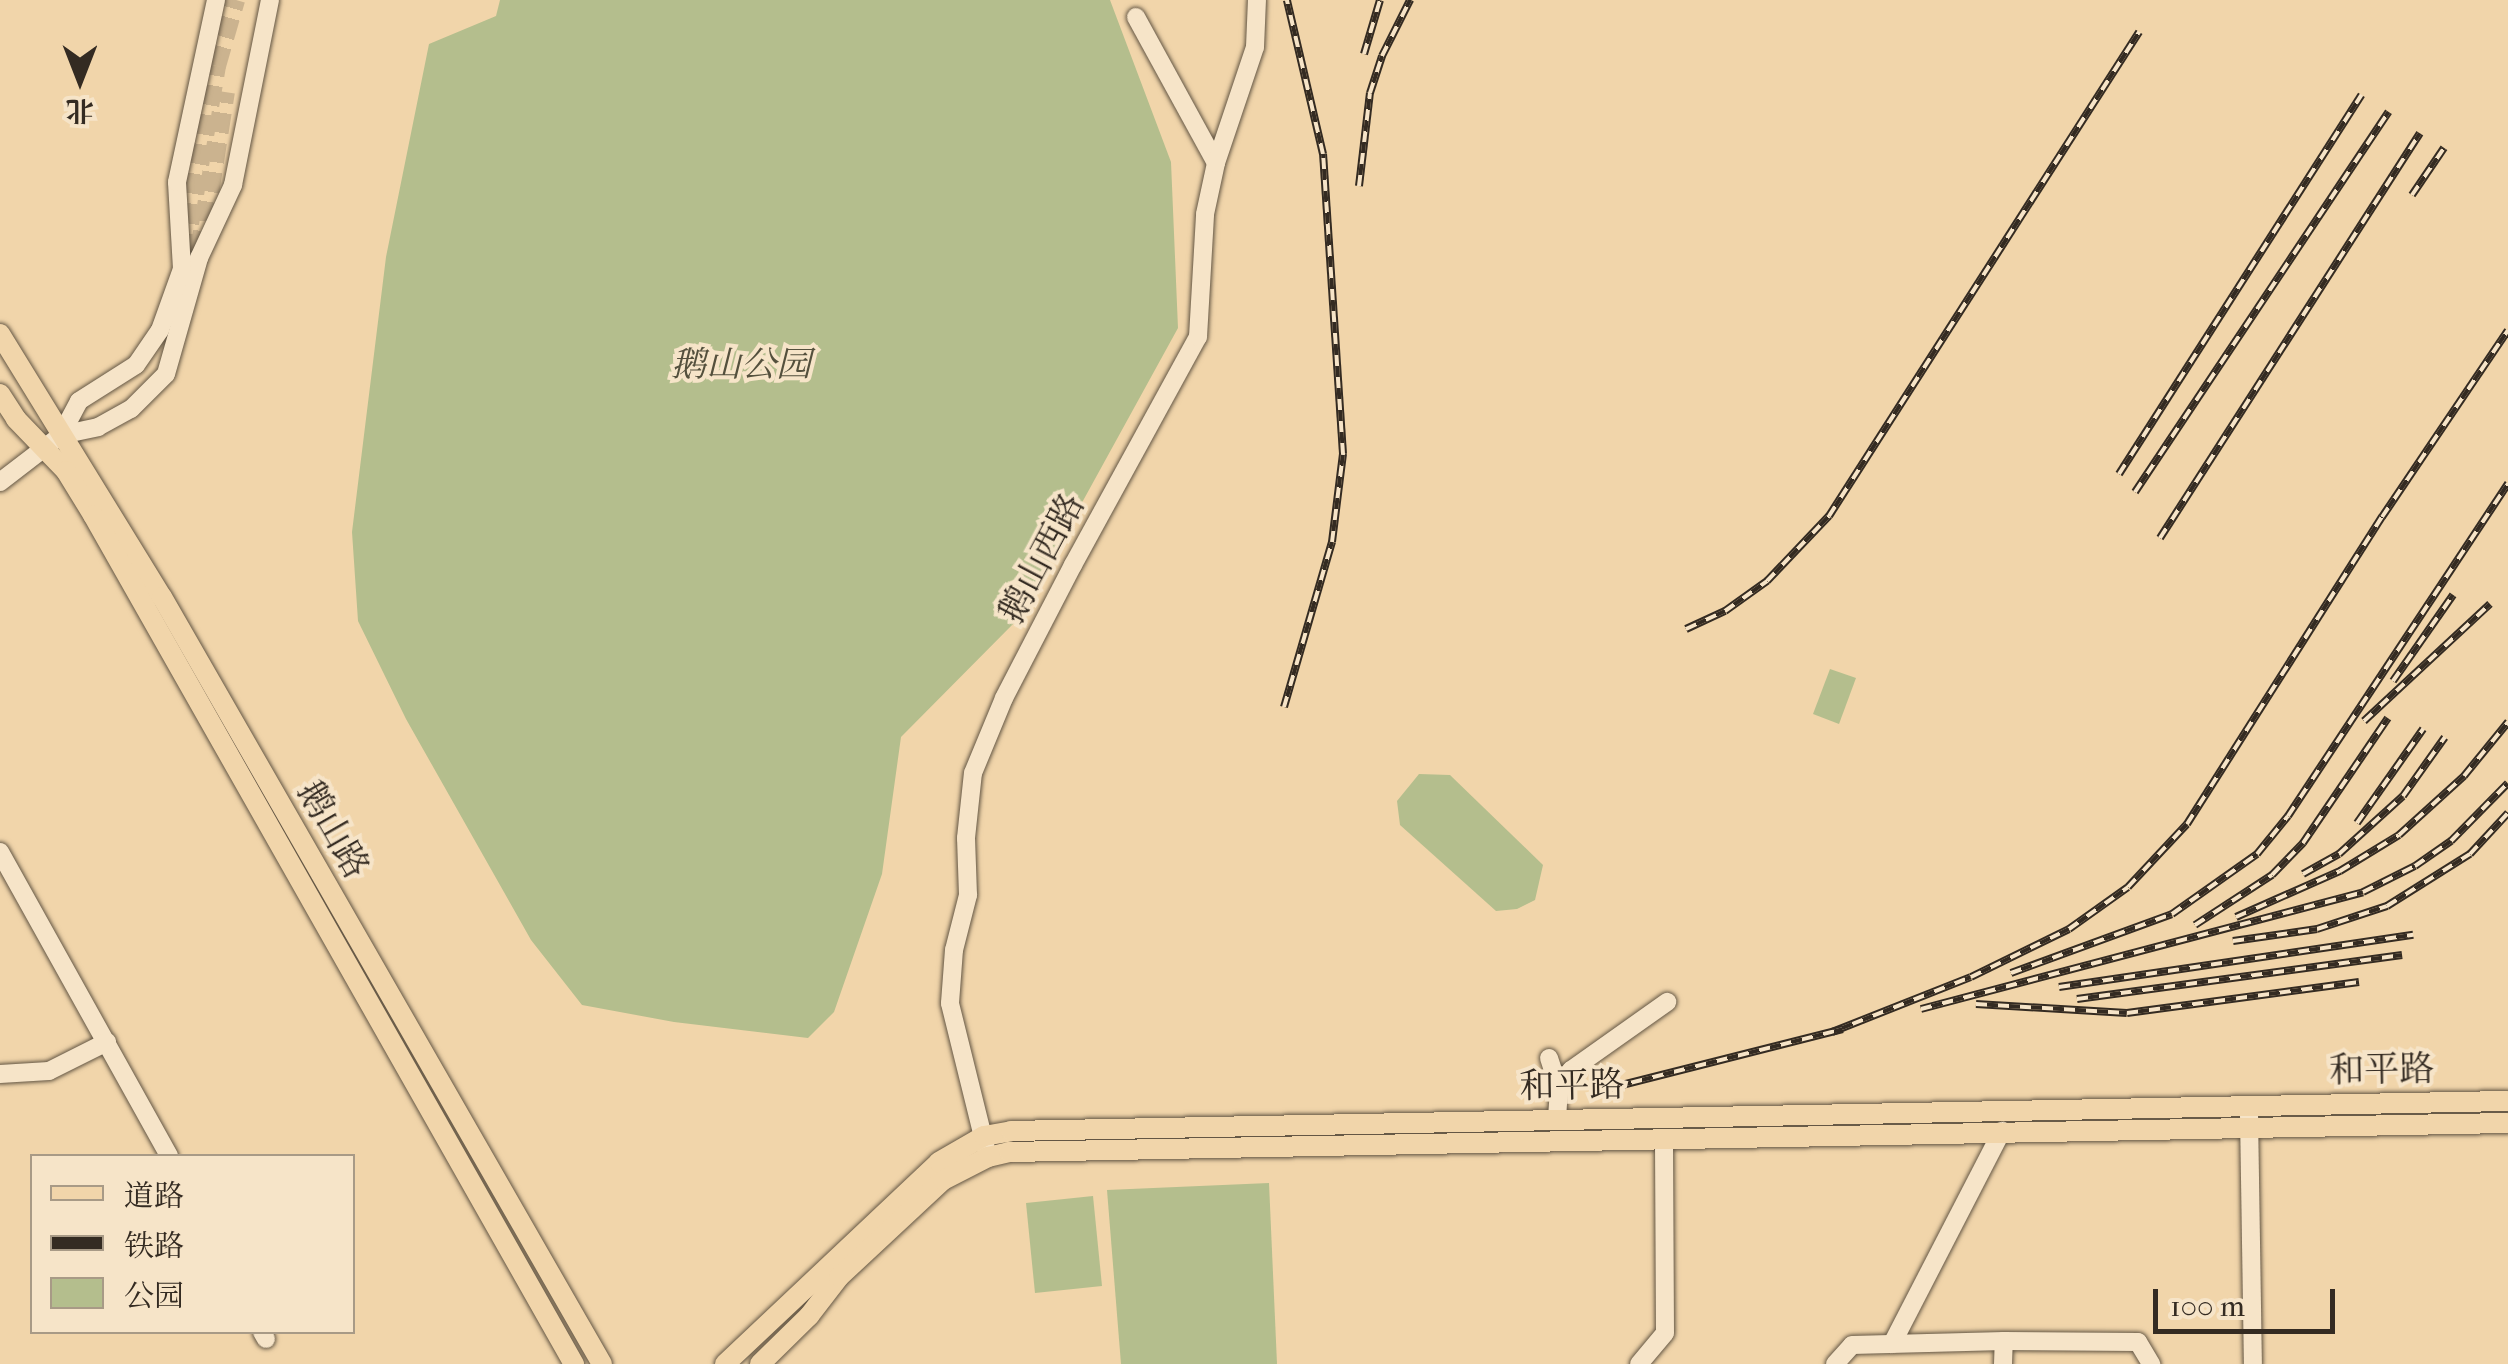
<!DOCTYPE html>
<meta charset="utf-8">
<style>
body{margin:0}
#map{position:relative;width:2508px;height:1364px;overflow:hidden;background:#f1d5aa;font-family:"IM FELL French Canon","Noto Serif SC",serif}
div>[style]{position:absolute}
.green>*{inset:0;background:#b4be8d}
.major-tunnel>*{height:20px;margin-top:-10px;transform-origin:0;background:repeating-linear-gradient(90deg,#cbb38f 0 20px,transparent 0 30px)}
.roads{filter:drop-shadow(0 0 2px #635644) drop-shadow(0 0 2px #635644)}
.minor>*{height:18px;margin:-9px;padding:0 9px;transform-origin:9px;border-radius:9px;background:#f6e4c8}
.major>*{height:20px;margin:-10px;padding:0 10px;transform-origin:10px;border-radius:10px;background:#f1d5aa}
.rail>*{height:8px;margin-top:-4px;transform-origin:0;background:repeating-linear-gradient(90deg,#f6e4c8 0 11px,#342b22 0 22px);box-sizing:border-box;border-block:2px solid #342b22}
span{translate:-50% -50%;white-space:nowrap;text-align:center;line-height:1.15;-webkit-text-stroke:8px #f6e4c8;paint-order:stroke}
.park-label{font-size:35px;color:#54503d;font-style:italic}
.street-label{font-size:35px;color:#342b22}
.legend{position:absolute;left:30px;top:1154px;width:325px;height:180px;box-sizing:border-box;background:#f6e4c8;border:2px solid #a89a86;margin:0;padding:12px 18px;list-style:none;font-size:30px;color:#342b22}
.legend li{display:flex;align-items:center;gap:20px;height:50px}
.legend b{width:50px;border:2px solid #a89a86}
.north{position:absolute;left:30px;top:30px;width:100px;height:100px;-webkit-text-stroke:8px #f6e4c8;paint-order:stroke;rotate:180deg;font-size:28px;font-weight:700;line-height:40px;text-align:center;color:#342b22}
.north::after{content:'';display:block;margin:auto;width:35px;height:45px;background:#342b22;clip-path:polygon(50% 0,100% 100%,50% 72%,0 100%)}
.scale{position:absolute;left:2153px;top:1289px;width:182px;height:45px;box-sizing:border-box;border:5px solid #342b22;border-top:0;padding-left:12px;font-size:30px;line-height:35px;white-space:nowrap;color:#342b22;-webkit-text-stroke:8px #f6e4c8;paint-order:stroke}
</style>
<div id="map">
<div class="green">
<i style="clip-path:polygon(500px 0,1110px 0,1171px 162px,1178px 328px,1018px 619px,901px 737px,882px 874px,834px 1012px,808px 1038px,674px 1022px,582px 1005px,531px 940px,406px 719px,358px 621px,352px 532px,386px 257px,429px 44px,496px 16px)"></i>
<i style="clip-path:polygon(1830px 669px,1856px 678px,1839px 724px,1813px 714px)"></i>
<i style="clip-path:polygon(1419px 774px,1450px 775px,1543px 865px,1535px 900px,1517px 909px,1496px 911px,1400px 825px,1397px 801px)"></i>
<i style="clip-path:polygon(1269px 1183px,1277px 1364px,1121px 1364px,1107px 1190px)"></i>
<i style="clip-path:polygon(1093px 1196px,1102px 1286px,1035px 1293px,1026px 1203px)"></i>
</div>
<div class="major-tunnel">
<i style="left:200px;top:251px;width:161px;rotate:-81.1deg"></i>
<i style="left:184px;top:253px;width:190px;rotate:-80.3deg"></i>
<i style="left:216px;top:66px;width:69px;rotate:-73.9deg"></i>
</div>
<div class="roads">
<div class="minor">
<i style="left:1136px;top:17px;width:166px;rotate:61.3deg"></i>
<i style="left:61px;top:435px;width:38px;rotate:-12deg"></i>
<i style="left:98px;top:427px;width:38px;rotate:-29deg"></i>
<i style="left:131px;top:409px;width:49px;rotate:-45deg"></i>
<i style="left:166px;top:374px;width:121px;rotate:-74.1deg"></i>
<i style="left:199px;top:258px;width:81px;rotate:-65deg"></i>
<i style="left:233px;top:185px;width:189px;rotate:-78.7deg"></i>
<i style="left:0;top:482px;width:77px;rotate:-37.6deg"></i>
<i style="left:61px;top:435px;width:38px;rotate:-62deg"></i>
<i style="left:79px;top:401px;width:67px;rotate:-32.3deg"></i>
<i style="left:136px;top:365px;width:42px;rotate:-55.6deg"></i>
<i style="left:160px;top:330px;width:65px;rotate:-70.2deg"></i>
<i style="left:182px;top:269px;width:87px;rotate:-93.3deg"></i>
<i style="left:177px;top:182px;width:186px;rotate:-77.9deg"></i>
<i style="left:0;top:852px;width:348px;rotate:60.9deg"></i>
<i style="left:1549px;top:1058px;width:32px;rotate:72deg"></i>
<i style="left:0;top:1074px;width:49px;rotate:-3.5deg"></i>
<i style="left:49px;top:1071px;width:65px;rotate:-26.6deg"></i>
<i style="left:2249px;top:1115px;width:249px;rotate:89.1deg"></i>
<i style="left:1557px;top:1118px;width:30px;rotate:-86deg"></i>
<i style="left:1559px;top:1088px;width:22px;rotate:-56deg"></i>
<i style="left:1571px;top:1070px;width:118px;rotate:-35.3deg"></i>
<i style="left:986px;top:1149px;width:150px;rotate:-103.9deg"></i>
<i style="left:950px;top:1003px;width:53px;rotate:-85.7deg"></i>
<i style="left:954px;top:950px;width:57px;rotate:-75.7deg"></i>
<i style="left:968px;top:895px;width:57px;rotate:-92deg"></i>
<i style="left:966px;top:838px;width:65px;rotate:-83.9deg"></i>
<i style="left:973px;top:773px;width:81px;rotate:-67.5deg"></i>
<i style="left:1004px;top:698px;width:150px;rotate:-62.6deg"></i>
<i style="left:1073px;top:565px;width:260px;rotate:-61.3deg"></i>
<i style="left:1198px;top:337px;width:123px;rotate:-86.7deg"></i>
<i style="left:1205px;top:214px;width:52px;rotate:-77.8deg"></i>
<i style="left:1216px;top:163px;width:122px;rotate:-71.4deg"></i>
<i style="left:1255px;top:47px;width:47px;rotate:-87.6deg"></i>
<i style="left:262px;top:1332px;width:8px;rotate:60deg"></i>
<i style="left:1892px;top:1344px;width:240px;rotate:-62.7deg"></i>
<i style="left:1639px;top:1364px;width:40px;rotate:-50deg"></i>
<i style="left:1665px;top:1333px;width:194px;rotate:-90.3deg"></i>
<i style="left:1835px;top:1364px;width:25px;rotate:-48deg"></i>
<i style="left:1852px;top:1345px;width:152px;rotate:-1.5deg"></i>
<i style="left:2004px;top:1341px;width:134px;rotate:0.4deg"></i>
<i style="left:2138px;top:1342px;width:26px;rotate:59deg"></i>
<i style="left:2003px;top:1364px;width:23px;rotate:-88deg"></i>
</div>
<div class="major">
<i style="left:0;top:334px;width:309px;rotate:58.4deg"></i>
<i style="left:162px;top:597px;width:884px;rotate:60.16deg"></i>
<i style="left:0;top:394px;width:30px;rotate:57deg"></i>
<i style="left:16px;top:419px;width:72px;rotate:46.1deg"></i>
<i style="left:66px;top:471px;width:52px;rotate:58.5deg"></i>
<i style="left:93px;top:515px;width:976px;rotate:60.47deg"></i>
<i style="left:725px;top:1364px;width:294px;rotate:-43.3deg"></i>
<i style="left:939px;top:1162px;width:52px;rotate:-30deg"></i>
<i style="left:984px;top:1136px;width:27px;rotate:-10deg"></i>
<i style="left:1011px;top:1131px;width:1497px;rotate:-1.15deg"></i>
<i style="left:760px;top:1364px;width:69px;rotate:-44.4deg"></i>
<i style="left:809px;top:1316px;width:49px;rotate:-52.4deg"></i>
<i style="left:839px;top:1277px;width:142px;rotate:-43deg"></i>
<i style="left:943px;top:1180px;width:51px;rotate:-27.1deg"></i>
<i style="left:988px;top:1157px;width:22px;rotate:-13deg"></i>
<i style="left:1009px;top:1152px;width:1499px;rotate:-1.11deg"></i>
</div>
</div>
<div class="rail">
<i style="left:1364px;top:54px;width:56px;rotate:-73.5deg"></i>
<i style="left:1359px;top:186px;width:94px;rotate:-83.3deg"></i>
<i style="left:1370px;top:93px;width:39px;rotate:-72deg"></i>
<i style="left:1382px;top:56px;width:63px;rotate:-63.4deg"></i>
<i style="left:2412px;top:195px;width:57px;rotate:-55.8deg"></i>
<i style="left:2119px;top:474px;width:450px;rotate:-57.4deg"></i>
<i style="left:2135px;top:492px;width:457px;rotate:-56.3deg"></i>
<i style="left:2160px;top:538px;width:481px;rotate:-57.3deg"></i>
<i style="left:1686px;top:629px;width:43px;rotate:-24.8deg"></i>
<i style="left:1725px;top:611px;width:52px;rotate:-35.5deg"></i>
<i style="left:1767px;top:581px;width:90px;rotate:-46.4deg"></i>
<i style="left:1829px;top:516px;width:575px;rotate:-57.36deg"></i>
<i style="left:2393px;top:681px;width:105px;rotate:-55.1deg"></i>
<i style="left:1284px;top:707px;width:172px;rotate:-73.8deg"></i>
<i style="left:1332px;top:542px;width:89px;rotate:-82.9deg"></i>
<i style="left:1343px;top:454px;width:301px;rotate:-93.8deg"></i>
<i style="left:1323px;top:154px;width:158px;rotate:-103.2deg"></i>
<i style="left:2364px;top:721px;width:172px;rotate:-42.9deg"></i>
<i style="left:2357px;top:823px;width:115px;rotate:-54.9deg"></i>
<i style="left:2303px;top:874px;width:41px;rotate:-29.1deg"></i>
<i style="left:2339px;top:854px;width:86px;rotate:-42.2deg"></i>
<i style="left:2403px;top:796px;width:72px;rotate:-54.6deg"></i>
<i style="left:2236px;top:917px;width:114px;rotate:-23.9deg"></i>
<i style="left:2340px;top:871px;width:69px;rotate:-31.4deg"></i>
<i style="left:2399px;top:835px;width:88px;rotate:-42.2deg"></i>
<i style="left:2464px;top:776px;width:70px;rotate:-50.8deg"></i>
<i style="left:2195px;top:925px;width:92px;rotate:-33deg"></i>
<i style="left:2272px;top:875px;width:45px;rotate:-45.9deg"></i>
<i style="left:2303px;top:843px;width:151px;rotate:-55.8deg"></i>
<i style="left:2233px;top:941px;width:85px;rotate:-8.1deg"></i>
<i style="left:2317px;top:929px;width:74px;rotate:-18.2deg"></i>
<i style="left:2387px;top:906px;width:98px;rotate:-32.1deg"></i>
<i style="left:2470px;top:854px;width:56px;rotate:-47.2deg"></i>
<i style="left:2011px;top:973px;width:171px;rotate:-20.1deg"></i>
<i style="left:2172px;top:914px;width:104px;rotate:-35.2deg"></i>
<i style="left:2257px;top:854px;width:49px;rotate:-50.8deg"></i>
<i style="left:2288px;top:816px;width:399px;rotate:-56.5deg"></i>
<i style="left:2059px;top:987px;width:358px;rotate:-8.4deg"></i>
<i style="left:2077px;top:999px;width:328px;rotate:-7.7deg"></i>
<i style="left:1976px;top:1004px;width:151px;rotate:3.4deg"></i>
<i style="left:2127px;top:1013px;width:234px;rotate:-7.6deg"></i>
<i style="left:1921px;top:1009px;width:457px;rotate:-14.8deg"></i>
<i style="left:2363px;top:892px;width:58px;rotate:-26.6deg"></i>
<i style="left:2415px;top:866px;width:44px;rotate:-34.8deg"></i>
<i style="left:2451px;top:841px;width:81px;rotate:-45.5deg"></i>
<i style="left:1832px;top:1032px;width:149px;rotate:-21.6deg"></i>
<i style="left:1971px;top:977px;width:109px;rotate:-26.1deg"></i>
<i style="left:2069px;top:929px;width:72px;rotate:-35.4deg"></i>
<i style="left:2128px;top:887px;width:86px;rotate:-46.9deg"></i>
<i style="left:2187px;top:824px;width:364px;rotate:-57.6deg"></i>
<i style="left:2382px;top:517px;width:225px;rotate:-56deg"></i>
<i style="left:1610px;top:1088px;width:240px;rotate:-14.2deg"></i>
</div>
<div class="park-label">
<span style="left:741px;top:365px">鹅山公园</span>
</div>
<div class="street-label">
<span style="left:1042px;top:558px;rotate:-62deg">鹅山西路</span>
<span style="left:333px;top:830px;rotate:60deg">鹅山路</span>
<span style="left:2382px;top:1070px;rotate:-1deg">和平路</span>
<span style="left:1572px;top:1086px;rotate:-1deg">和平路</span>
</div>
<ul class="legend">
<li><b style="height:12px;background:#f1d5aa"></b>道路</li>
<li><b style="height:12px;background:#342b22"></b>铁路</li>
<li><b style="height:28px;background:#b4be8d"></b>公园</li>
</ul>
<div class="north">北</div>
<div class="scale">100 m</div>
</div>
